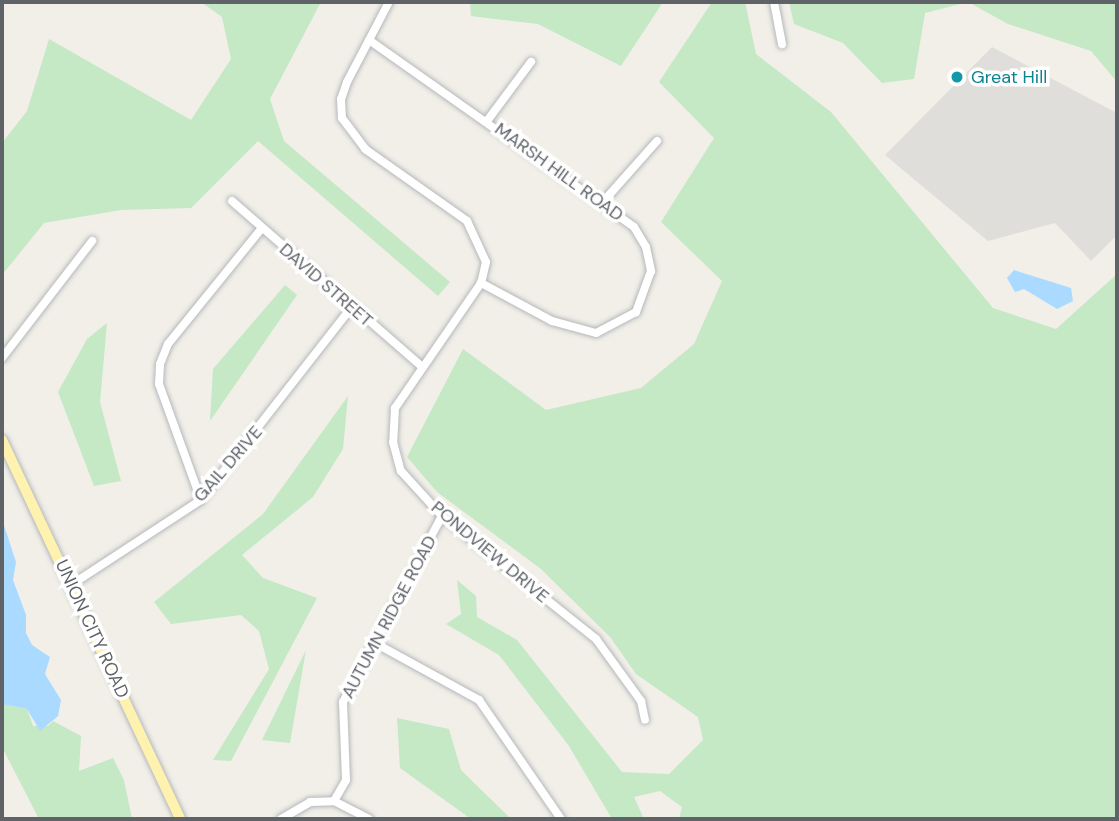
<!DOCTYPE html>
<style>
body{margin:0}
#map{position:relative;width:1119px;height:821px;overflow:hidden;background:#f1efe8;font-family:"DM Sans",sans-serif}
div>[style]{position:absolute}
.industrial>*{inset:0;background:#e0deda}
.green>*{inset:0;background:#c5e8c5}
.water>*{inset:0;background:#aadaff}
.roads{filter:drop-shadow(0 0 2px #b5b8bc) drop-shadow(0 0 2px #b5b8bc)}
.minor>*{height:8px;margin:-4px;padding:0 4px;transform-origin:4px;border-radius:4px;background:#fff}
.major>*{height:10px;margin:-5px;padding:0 5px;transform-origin:5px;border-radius:5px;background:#fff2af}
.dots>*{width:19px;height:19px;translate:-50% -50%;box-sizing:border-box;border:4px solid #fff;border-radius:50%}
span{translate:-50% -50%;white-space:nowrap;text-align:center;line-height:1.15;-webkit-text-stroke:7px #fff;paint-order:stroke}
.culture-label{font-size:18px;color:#0d838f}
.left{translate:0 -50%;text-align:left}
.street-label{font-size:18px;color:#5f6368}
.frame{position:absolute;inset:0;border:4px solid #5f6368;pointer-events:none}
</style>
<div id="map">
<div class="industrial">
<i style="clip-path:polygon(992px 47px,1117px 113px,1117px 235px,1091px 261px,1055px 223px,988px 241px,885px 155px)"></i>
</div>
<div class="green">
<i style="clip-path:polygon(201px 2px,321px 2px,270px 99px,284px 141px,450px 282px,438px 296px,258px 141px,191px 208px,121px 210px,44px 223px,2px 275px,2px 143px,27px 111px,49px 39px,191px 120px,231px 59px,222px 17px)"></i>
<i style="clip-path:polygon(470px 2px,663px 2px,621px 66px,538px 24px,471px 16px)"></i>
<i style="clip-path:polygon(712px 2px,745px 2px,756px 54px,831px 112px,993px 308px,1056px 329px,1117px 274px,1117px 819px,679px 819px,682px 807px,660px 791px,634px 797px,644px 819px,612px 819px,569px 746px,499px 655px,446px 624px,461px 614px,457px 580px,476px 596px,477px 617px,517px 640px,622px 772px,669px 774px,703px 740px,698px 717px,636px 674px,610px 637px,541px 569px,437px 492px,407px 457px,463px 349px,546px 410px,641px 388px,694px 344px,722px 281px,661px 222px,714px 138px,659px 82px)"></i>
<i style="clip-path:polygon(789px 2px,1117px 2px,1117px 82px,1091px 51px,1008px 24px,968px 2px,925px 13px,914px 79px,882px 83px,843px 43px,794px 24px)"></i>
<i style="clip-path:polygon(285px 285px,297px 295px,210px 421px,213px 369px)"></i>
<i style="clip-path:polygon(107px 323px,100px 402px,121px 481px,94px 486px,58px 392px,87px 339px)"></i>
<i style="clip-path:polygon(348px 396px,343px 449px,313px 497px,242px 555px,263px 578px,317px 598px,231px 761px,213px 760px,269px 669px,259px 631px,241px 615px,171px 624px,154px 602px,263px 514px)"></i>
<i style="clip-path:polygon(306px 650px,290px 743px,262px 740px)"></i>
<i style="clip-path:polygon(2px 704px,27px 709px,33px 726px,48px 726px,53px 721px,81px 736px,79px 771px,113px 758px,124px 780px,132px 819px,39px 819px,2px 747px)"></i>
<i style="clip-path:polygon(397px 718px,449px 729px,461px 770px,511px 819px,471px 819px,400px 768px)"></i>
</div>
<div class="water">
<i style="clip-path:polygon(1014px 270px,1071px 288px,1073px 301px,1057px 309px,1024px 289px,1015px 292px,1007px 278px)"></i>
<i style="clip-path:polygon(2px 519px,16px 562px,13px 580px,26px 615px,26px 633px,32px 645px,50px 657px,45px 674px,61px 700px,58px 716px,40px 731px,27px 709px,2px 704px)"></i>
</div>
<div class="roads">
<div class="minor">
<i style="left:389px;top:2px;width:90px;rotate:117.7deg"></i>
<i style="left:347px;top:82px;width:18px;rotate:109deg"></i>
<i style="left:341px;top:99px;width:19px;rotate:87deg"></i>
<i style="left:342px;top:118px;width:39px;rotate:53deg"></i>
<i style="left:365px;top:149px;width:125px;rotate:35.2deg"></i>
<i style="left:467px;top:221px;width:45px;rotate:65.1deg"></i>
<i style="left:486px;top:262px;width:22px;rotate:103deg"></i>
<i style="left:481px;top:283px;width:152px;rotate:124.5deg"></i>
<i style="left:395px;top:408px;width:34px;rotate:93deg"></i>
<i style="left:393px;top:442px;width:30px;rotate:75deg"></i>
<i style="left:401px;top:471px;width:61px;rotate:47.7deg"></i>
<i style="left:442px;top:516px;width:197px;rotate:38.6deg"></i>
<i style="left:596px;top:639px;width:77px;rotate:54deg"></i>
<i style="left:641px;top:701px;width:19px;rotate:78deg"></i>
<i style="left:774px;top:2px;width:43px;rotate:79.2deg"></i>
<i style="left:369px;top:40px;width:324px;rotate:35.2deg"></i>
<i style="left:634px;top:227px;width:23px;rotate:59deg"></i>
<i style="left:646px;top:247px;width:25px;rotate:78deg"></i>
<i style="left:651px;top:271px;width:44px;rotate:110.1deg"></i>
<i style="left:636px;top:312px;width:45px;rotate:152.3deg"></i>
<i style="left:596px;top:333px;width:46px;rotate:-164.7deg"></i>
<i style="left:552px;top:321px;width:81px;rotate:-151.8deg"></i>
<i style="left:487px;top:121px;width:74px;rotate:-53.3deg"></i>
<i style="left:232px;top:201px;width:252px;rotate:41.1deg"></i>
<i style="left:602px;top:203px;width:83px;rotate:-48.4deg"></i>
<i style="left:2px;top:358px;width:148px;rotate:-52.4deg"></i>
<i style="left:201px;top:500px;width:123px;rotate:-109.9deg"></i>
<i style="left:159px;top:384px;width:20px;rotate:-87deg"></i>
<i style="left:160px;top:364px;width:22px;rotate:-68deg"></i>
<i style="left:168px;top:344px;width:148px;rotate:-51deg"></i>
<i style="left:71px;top:585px;width:155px;rotate:-33.2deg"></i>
<i style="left:201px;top:500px;width:245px;rotate:-52deg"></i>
<i style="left:373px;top:642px;width:121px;rotate:28.7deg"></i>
<i style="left:479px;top:700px;width:145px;rotate:55.4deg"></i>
<i style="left:334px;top:801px;width:24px;rotate:-60deg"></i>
<i style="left:346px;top:780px;width:78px;rotate:-92.2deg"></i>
<i style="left:343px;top:702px;width:211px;rotate:-62deg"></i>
<i style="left:281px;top:819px;width:34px;rotate:-30deg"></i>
<i style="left:310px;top:802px;width:24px;rotate:-2deg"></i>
<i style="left:334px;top:801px;width:39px;rotate:27deg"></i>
</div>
<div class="major">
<i style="left:2px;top:440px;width:419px;rotate:64.8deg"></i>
</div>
</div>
<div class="dots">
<i style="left:957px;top:77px;background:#0f9aa8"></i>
</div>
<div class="culture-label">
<span class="left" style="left:971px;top:77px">Great Hill</span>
</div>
<div class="street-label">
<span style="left:559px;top:172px;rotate:36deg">MARSH HILL ROAD</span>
<span style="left:326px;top:285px;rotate:41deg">DAVID STREET</span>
<span style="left:228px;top:464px;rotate:-49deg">GAIL DRIVE</span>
<span style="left:490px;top:552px;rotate:40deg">PONDVIEW DRIVE</span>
<span style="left:389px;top:617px;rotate:-62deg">AUTUMN RIDGE ROAD</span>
<span style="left:92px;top:629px;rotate:65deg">UNION CITY ROAD</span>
</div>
<div class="frame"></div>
</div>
